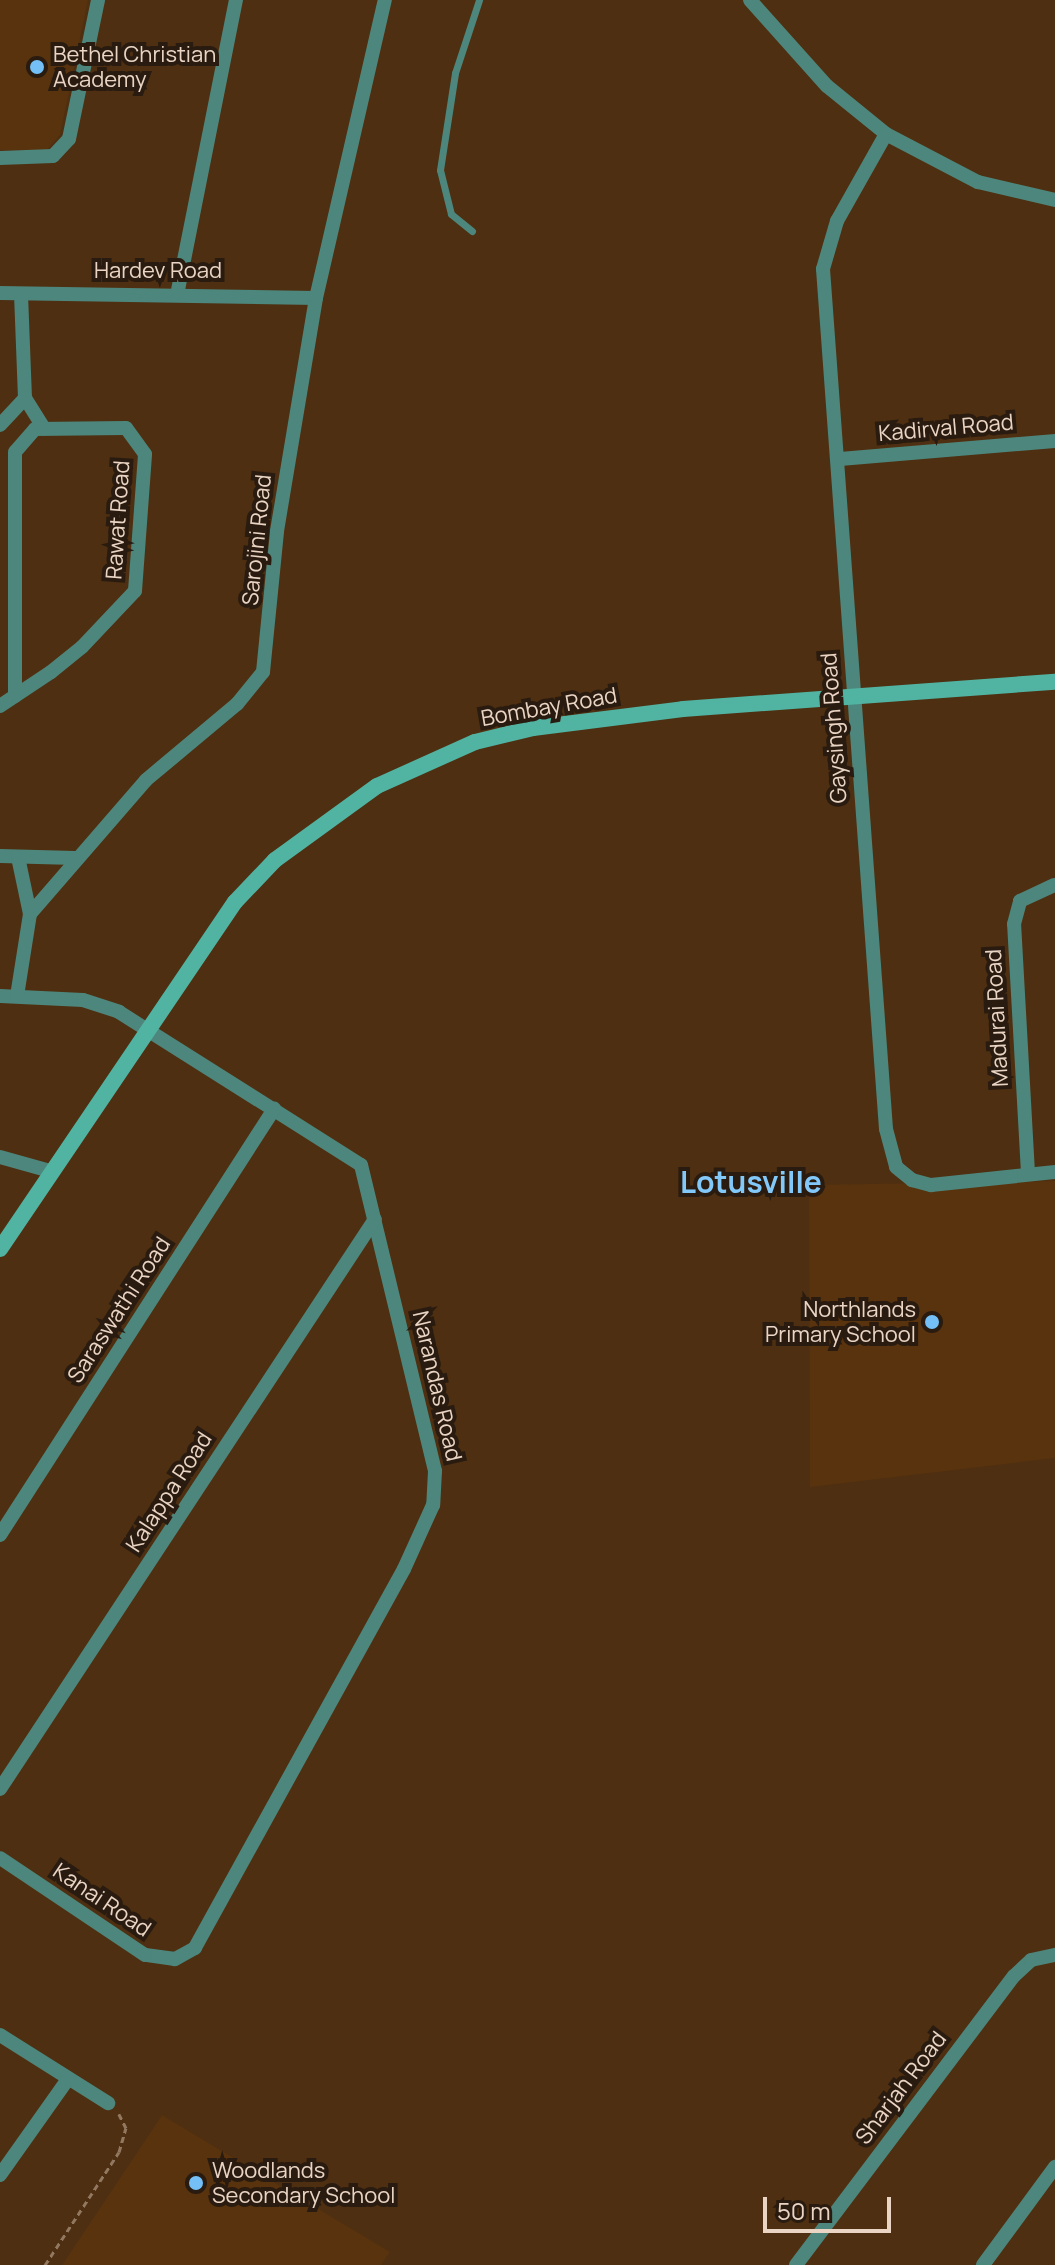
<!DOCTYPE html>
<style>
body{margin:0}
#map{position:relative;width:1055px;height:2265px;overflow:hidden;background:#4e2f11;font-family:Manrope,sans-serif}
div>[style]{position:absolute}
.built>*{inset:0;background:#58330e}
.path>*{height:3px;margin-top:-1.5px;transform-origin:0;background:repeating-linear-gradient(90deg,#927860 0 6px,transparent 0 10px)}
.lane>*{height:7px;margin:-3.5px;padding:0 3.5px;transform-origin:3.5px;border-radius:3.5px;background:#4d867c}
.street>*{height:14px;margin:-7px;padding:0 7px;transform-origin:7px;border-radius:7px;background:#4d867c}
.secondary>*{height:16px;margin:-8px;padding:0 8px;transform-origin:8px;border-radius:8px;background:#51b3a2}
.dots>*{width:22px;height:22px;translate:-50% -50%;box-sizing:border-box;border:4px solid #291b0f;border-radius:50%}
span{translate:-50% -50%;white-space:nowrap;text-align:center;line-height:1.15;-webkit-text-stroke:8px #291b0f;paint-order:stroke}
.poi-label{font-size:22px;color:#ead5c5}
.left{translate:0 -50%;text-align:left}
.right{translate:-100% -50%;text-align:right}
.street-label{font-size:22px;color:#ead5c5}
.district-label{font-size:30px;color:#82c9fa;font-weight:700}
.scale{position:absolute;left:763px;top:2197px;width:128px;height:36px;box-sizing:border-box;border:4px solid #ead5c5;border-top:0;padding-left:10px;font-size:24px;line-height:28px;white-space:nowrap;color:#ead5c5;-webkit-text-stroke:6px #291b0f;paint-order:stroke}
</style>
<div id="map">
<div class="built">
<i style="clip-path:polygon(0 0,88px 0,60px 135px,46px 151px,0 150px)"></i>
<i style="clip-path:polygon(1055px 1181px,1055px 1458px,810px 1487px,809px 1185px)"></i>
<i style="clip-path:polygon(162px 2115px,390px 2252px,381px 2265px,62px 2265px)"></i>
</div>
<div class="path">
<i style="left:45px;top:2265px;width:135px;rotate:-56.8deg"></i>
<i style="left:119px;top:2152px;width:25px;rotate:-74deg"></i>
<i style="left:126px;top:2128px;width:16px;rotate:-117deg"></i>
</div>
<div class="lane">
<i style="left:472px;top:231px;width:27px;rotate:-141deg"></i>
<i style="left:451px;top:214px;width:45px;rotate:-104deg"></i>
<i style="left:440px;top:170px;width:98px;rotate:-81.2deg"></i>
<i style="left:455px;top:73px;width:77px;rotate:-71.8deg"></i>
</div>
<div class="street">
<i style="left:750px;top:0;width:115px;rotate:48.2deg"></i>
<i style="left:827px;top:86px;width:76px;rotate:39.1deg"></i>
<i style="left:886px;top:134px;width:104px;rotate:27.6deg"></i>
<i style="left:978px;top:182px;width:79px;rotate:13.2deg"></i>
<i style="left:886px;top:134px;width:100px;rotate:119.4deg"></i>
<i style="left:837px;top:221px;width:50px;rotate:106.3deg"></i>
<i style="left:823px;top:269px;width:862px;rotate:85.81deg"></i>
<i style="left:886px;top:1129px;width:39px;rotate:75deg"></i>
<i style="left:896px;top:1167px;width:21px;rotate:39deg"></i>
<i style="left:912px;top:1180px;width:20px;rotate:15deg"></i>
<i style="left:931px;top:1185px;width:125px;rotate:-6deg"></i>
<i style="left:0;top:158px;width:53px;rotate:-2.2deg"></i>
<i style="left:53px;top:156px;width:23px;rotate:-47deg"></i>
<i style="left:69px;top:139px;width:142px;rotate:-78.2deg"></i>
<i style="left:178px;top:290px;width:296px;rotate:-78.7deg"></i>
<i style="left:0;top:293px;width:316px;rotate:0.9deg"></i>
<i style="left:21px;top:294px;width:104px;rotate:87.8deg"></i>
<i style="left:25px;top:398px;width:36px;rotate:58deg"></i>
<i style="left:0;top:425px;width:37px;rotate:-47deg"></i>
<i style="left:840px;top:459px;width:216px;rotate:-4.8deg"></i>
<i style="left:0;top:706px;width:61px;rotate:-33.7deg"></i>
<i style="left:51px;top:672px;width:40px;rotate:-39deg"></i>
<i style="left:82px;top:647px;width:77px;rotate:-46.6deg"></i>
<i style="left:135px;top:591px;width:137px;rotate:-85.8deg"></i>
<i style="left:145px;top:454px;width:32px;rotate:-126deg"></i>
<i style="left:126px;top:428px;width:91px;rotate:179.4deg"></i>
<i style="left:35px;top:429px;width:30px;rotate:131deg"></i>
<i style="left:15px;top:452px;width:244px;rotate:90deg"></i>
<i style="left:0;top:856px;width:75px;rotate:1.5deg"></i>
<i style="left:18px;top:857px;width:58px;rotate:78.1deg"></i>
<i style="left:0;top:996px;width:83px;rotate:2.8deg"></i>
<i style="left:83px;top:1000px;width:38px;rotate:18deg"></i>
<i style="left:119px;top:1012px;width:286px;rotate:32.3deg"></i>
<i style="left:361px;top:1165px;width:315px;rotate:76.4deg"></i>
<i style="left:435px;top:1471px;width:34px;rotate:93deg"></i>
<i style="left:433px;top:1505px;width:70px;rotate:114.4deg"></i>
<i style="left:404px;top:1569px;width:433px;rotate:118.9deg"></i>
<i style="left:195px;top:1948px;width:23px;rotate:151deg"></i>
<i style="left:175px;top:1959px;width:30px;rotate:-172deg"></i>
<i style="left:145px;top:1955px;width:174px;rotate:-146.2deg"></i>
<i style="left:17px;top:996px;width:83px;rotate:-81deg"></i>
<i style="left:30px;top:914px;width:177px;rotate:-49.1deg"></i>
<i style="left:146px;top:780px;width:119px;rotate:-39.9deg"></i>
<i style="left:237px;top:704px;width:41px;rotate:-50.9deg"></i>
<i style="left:263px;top:672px;width:142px;rotate:-84.3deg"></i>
<i style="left:277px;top:531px;width:236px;rotate:-80.5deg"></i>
<i style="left:316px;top:298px;width:306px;rotate:-77deg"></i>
<i style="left:0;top:1157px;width:52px;rotate:15.6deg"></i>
<i style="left:1028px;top:1173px;width:249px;rotate:-93.2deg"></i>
<i style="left:1014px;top:924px;width:24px;rotate:-75deg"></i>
<i style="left:1020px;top:901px;width:38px;rotate:-25deg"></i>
<i style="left:0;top:1535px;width:507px;rotate:-57.25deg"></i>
<i style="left:0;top:1789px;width:682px;rotate:-56.66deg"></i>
<i style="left:0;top:2035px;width:128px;rotate:32.2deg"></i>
<i style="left:0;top:2175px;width:118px;rotate:-54.7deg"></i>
<i style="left:796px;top:2265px;width:362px;rotate:-53deg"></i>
<i style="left:1014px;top:1976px;width:23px;rotate:-43deg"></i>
<i style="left:1031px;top:1960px;width:25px;rotate:-12deg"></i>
<i style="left:983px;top:2265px;width:122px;rotate:-53.7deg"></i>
</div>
<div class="secondary">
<i style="left:0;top:1249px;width:419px;rotate:-55.9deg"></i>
<i style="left:235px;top:902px;width:58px;rotate:-46.4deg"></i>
<i style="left:275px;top:860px;width:126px;rotate:-36deg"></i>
<i style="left:377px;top:786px;width:107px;rotate:-24.2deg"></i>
<i style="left:475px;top:742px;width:60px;rotate:-13.6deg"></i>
<i style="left:533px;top:728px;width:151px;rotate:-7.2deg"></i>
<i style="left:683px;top:709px;width:373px;rotate:-4.2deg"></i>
</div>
<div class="dots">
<i style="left:37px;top:67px;background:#74c0f6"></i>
<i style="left:932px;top:1322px;background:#74c0f6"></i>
<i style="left:196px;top:2183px;background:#74c0f6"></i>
</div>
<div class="poi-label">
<span class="left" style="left:53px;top:67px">Bethel Christian<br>Academy</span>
<span class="right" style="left:916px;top:1322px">Northlands<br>Primary School</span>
<span class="left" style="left:212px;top:2183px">Woodlands<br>Secondary School</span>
</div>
<div class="street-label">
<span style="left:158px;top:271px">Hardev Road</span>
<span style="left:946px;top:428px;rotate:-5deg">Kadirval Road</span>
<span style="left:118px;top:520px;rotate:-86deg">Rawat Road</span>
<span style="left:257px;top:540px;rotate:-84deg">Sarojini Road</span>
<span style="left:549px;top:707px;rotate:-10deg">Bombay Road</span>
<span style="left:834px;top:728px;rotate:-94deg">Gaysingh Road</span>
<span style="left:997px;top:1018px;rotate:-93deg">Madurai Road</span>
<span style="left:119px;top:1310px;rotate:-57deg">Saraswathi Road</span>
<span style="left:437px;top:1386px;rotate:77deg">Narandas Road</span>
<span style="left:169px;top:1492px;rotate:-57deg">Kalappa Road</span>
<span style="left:102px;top:1900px;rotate:34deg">Kanai Road</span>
<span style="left:901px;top:2088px;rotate:-53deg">Sharjah Road</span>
</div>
<div class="district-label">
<span style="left:751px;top:1182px">Lotusville</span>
</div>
<div class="scale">50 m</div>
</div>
